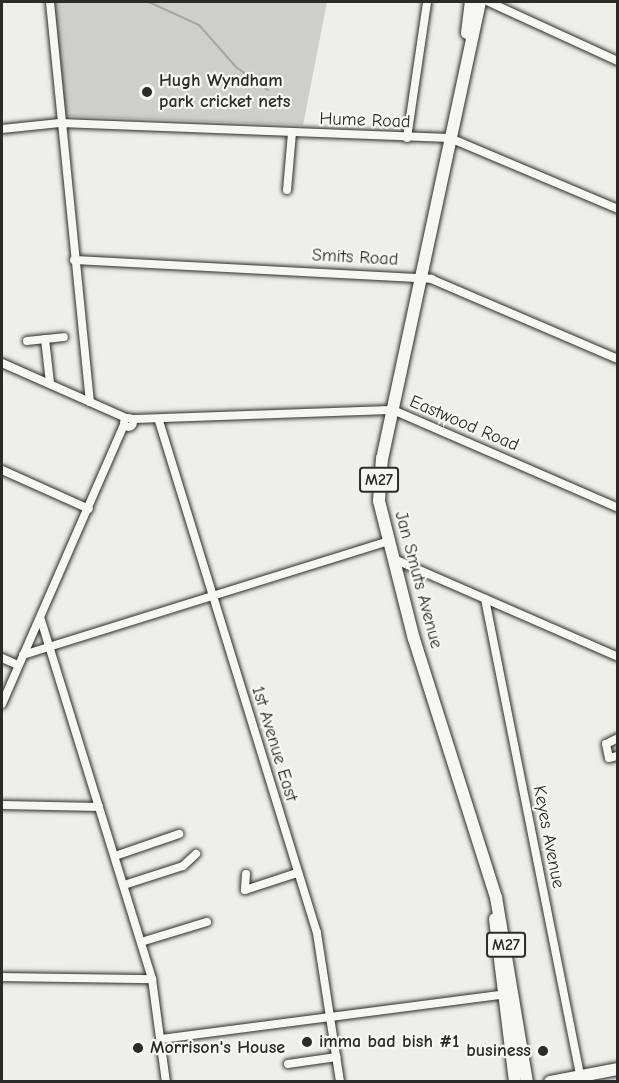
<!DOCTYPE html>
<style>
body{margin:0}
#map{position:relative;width:619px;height:1083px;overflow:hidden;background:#eeeeea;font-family:"Comic Neue",sans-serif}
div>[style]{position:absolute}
.green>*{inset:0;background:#cececa}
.stream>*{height:2px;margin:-1px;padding:0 1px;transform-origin:1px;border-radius:1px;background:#a6a6a3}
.roads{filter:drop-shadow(0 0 2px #2b2b2b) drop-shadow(0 0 2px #2b2b2b)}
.street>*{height:8px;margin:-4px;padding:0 4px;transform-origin:4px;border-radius:4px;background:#f6f6f2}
.street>.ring{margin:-4px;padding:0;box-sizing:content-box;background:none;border:8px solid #f6f6f2;border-radius:50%}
.primary>*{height:12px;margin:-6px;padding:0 6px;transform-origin:6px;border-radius:6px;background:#f6f6f2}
.dots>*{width:16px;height:16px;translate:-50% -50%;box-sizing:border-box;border:3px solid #f6f6f2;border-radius:50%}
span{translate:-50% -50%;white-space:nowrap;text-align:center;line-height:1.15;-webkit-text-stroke:4.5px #f6f6f2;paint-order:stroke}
.shield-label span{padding:2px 4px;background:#f6f6f2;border:2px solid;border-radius:4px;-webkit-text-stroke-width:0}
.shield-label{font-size:16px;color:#2b2b2b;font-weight:700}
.poi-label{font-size:18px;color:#2b2b2b;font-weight:700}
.left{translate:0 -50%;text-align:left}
.right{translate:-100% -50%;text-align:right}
.street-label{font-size:18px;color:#2b2b2b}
.frame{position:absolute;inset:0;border:3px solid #2b2b2b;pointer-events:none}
</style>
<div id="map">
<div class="green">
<i style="clip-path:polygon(54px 2px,327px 2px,303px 125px,65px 116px)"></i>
</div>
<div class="stream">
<i style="left:149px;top:2px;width:55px;rotate:24.7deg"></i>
<i style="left:199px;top:25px;width:56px;rotate:48.6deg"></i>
<i style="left:236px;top:67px;width:39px;rotate:36deg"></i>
</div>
<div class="roads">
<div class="street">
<i style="left:50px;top:2px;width:402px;rotate:84.3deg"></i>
<i style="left:489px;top:2px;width:142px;rotate:24.6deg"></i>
<i style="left:2px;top:129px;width:58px;rotate:-5.9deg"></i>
<i style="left:60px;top:123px;width:390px;rotate:2.2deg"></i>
<i style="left:450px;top:138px;width:182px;rotate:22.9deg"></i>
<i style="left:407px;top:138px;width:137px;rotate:-81.6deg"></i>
<i style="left:287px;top:190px;width:57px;rotate:-85deg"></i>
<i style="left:74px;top:260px;width:358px;rotate:3deg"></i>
<i style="left:431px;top:279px;width:203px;rotate:23.2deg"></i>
<i style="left:45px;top:339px;width:44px;rotate:83.5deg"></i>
<i style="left:27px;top:341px;width:37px;rotate:-6deg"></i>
<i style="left:2px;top:363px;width:136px;rotate:23.9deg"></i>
<i class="ring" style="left:123.5px;top:417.5px;width:1px;height:1px"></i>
<i style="left:132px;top:419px;width:261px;rotate:-2deg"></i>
<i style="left:393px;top:410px;width:245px;rotate:23.5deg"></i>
<i style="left:159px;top:421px;width:536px;rotate:72.85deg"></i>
<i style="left:317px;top:933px;width:151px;rotate:81.2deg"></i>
<i style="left:2px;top:470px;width:95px;rotate:24.1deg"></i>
<i style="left:394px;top:559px;width:244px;rotate:23.6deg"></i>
<i style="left:485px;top:599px;width:490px;rotate:78.7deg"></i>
<i style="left:41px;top:620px;width:376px;rotate:72.8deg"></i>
<i style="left:152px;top:979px;width:104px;rotate:82.3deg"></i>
<i style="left:23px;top:655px;width:379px;rotate:-17.3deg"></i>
<i style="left:2px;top:658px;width:17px;rotate:24deg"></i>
<i style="left:2px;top:704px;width:305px;rotate:-66.4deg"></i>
<i style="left:618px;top:738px;width:13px;rotate:153deg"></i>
<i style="left:606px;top:744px;width:14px;rotate:78deg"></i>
<i style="left:609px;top:758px;width:9px;rotate:-13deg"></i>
<i style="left:2px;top:805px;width:97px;rotate:1.2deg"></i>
<i style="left:115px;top:856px;width:68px;rotate:-19deg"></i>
<i style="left:246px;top:874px;width:16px;rotate:94deg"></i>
<i style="left:245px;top:890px;width:55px;rotate:-18.1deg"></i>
<i style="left:124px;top:885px;width:62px;rotate:-17.9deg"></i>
<i style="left:183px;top:866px;width:18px;rotate:-43deg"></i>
<i style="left:141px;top:942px;width:69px;rotate:-16.9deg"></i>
<i style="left:2px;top:977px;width:150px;rotate:0.8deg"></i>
<i style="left:161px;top:1039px;width:349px;rotate:-7.4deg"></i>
<i style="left:288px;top:1064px;width:49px;rotate:-8.3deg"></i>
</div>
<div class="primary">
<i style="left:480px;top:2px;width:466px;rotate:102.1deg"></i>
<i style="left:382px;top:458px;width:43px;rotate:94deg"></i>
<i style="left:379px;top:501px;width:142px;rotate:75.8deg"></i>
<i style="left:414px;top:639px;width:271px;rotate:72.4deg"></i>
<i style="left:496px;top:897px;width:188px;rotate:80.5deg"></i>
<i style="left:467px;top:33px;width:31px;rotate:-83deg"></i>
<i style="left:495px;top:919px;width:164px;rotate:83deg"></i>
<i style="left:550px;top:1082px;width:69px;rotate:-10.8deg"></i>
</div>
</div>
<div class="dots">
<i style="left:147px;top:92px;background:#2b2b2b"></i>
<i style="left:307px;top:1042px;background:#2b2b2b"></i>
<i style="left:138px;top:1048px;background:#2b2b2b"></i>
<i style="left:543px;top:1051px;background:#2b2b2b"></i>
</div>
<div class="shield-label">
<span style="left:379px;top:480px">M27</span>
<span style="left:506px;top:945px">M27</span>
</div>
<div class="poi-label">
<span class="left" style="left:159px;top:92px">Hugh Wyndham<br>park cricket nets</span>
<span class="left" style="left:319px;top:1042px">imma bad bish #1</span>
<span class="left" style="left:150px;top:1048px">Morrison's House</span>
<span class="right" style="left:531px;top:1051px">business</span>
</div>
<div class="street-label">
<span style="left:365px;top:121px;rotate:2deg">Hume Road</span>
<span style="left:355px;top:258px;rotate:3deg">Smits Road</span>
<span style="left:464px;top:424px;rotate:23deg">Eastwood Road</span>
<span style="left:418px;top:580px;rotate:75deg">Jan Smuts Avenue</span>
<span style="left:274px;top:744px;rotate:73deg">1st Avenue East</span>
<span style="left:548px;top:837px;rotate:79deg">Keyes Avenue</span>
</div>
<div class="frame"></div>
</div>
